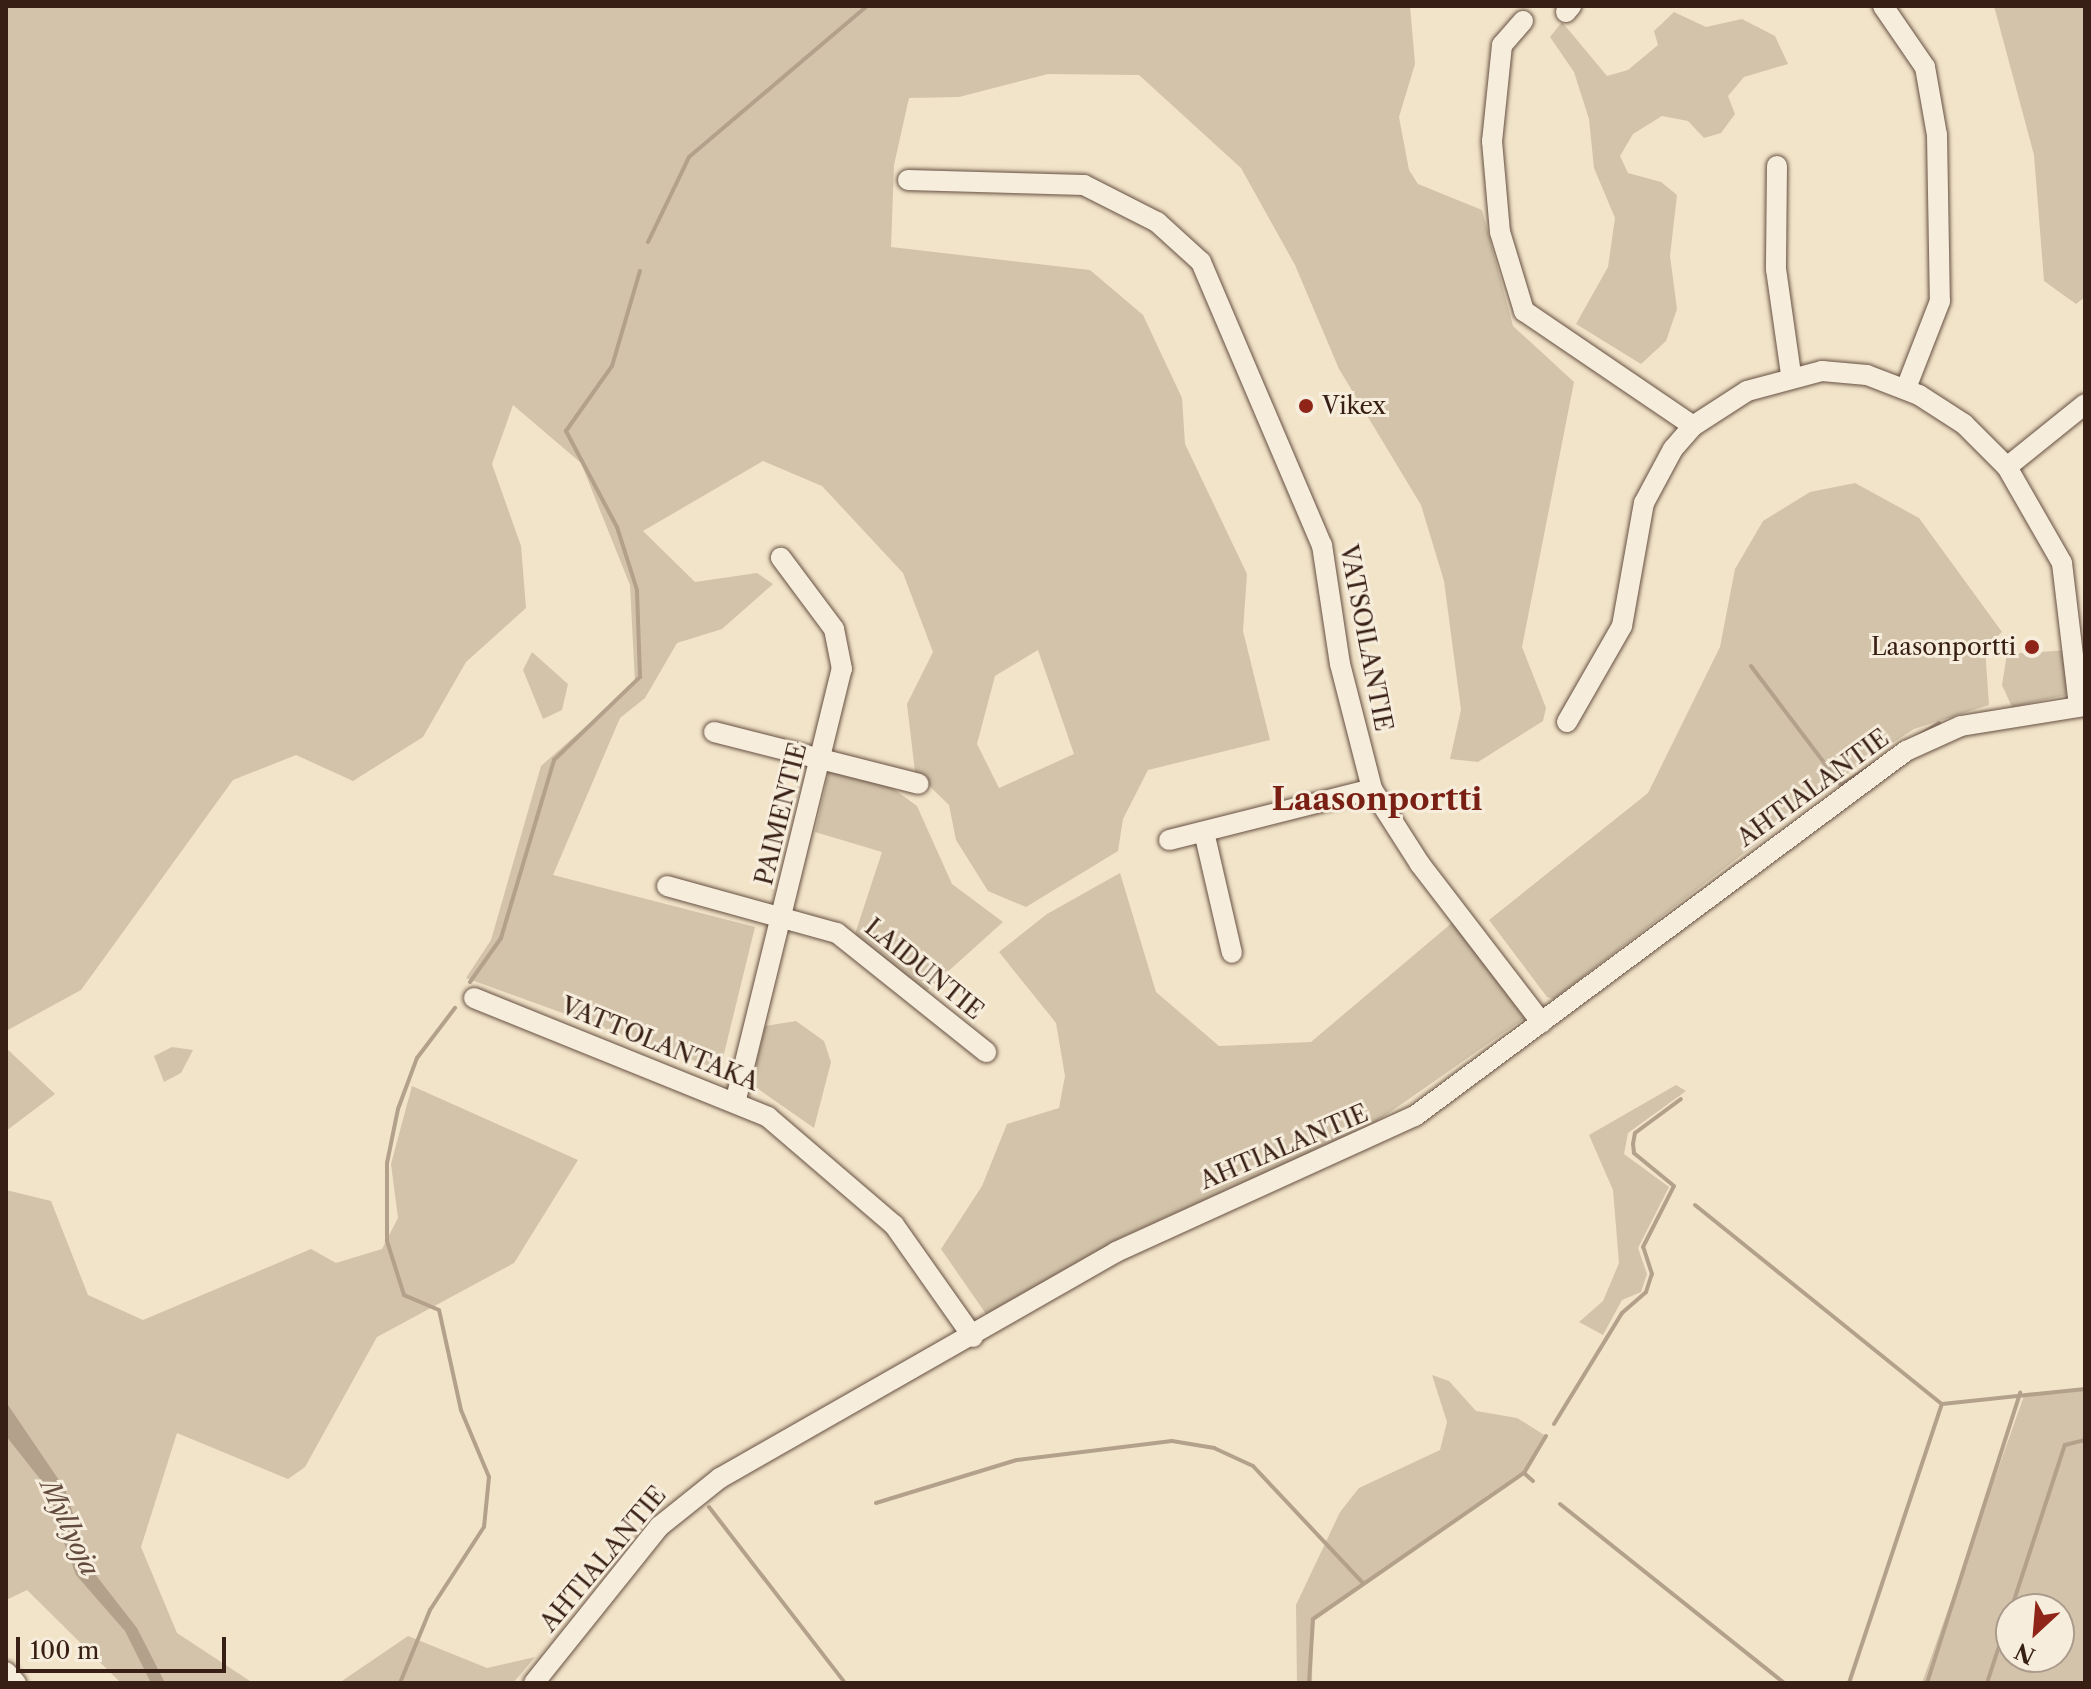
<!DOCTYPE html>
<style>
body{margin:0}
#map{position:relative;width:2091px;height:1689px;overflow:hidden;background:#f2e4c9;font-family:"Libre Caslon Text",serif}
div>[style]{position:absolute}
.green>*{inset:0;background:#d2c3aa}
.water>*{inset:0;background:#b3a18c}
.stream>*{height:4px;margin:-2px;padding:0 2px;transform-origin:2px;border-radius:2px;background:#b3a18c}
.roads{filter:drop-shadow(0 0 2px #665042) drop-shadow(0 0 2px #665042)}
.minor>*{height:20px;margin:-10px;padding:0 10px;transform-origin:10px;border-radius:10px;background:#f7eddc}
.dots>*{width:22px;height:22px;translate:-50% -50%;box-sizing:border-box;border:4px solid #f7eddc;border-radius:50%}
span{translate:-50% -50%;white-space:nowrap;text-align:center;line-height:1.15;-webkit-text-stroke:6px #f7eddc;paint-order:stroke}
.poi-label{font-size:24px;color:#381f15}
.left{translate:0 -50%;text-align:left}
.right{translate:-100% -50%;text-align:right}
.street-label{font-size:24px;color:#381f15}
.water-label{font-size:26px;color:#634c3f;font-style:italic}
.district-label{font-size:32px;color:#7a1f14;font-weight:700}
.frame{position:absolute;inset:0;border:8px solid #381f15;pointer-events:none}
.north{position:absolute;left:1995px;top:1593px;width:80px;height:80px;box-sizing:border-box;background:#f7eddc;border:2px solid #ab9b8c;border-radius:50%;rotate:206deg;font-size:22px;font-weight:700;line-height:32px;text-align:center;color:#381f15}
.north::after{content:'';display:block;margin:auto;width:28px;height:36px;background:#8f2418;clip-path:polygon(50% 0,100% 100%,50% 72%,0 100%)}
.scale{position:absolute;left:16px;top:1637px;width:210px;height:36px;box-sizing:border-box;border:4px solid #381f15;border-top:0;padding-left:10px;font-size:24px;line-height:28px;white-space:nowrap;color:#381f15;-webkit-text-stroke:6px #f7eddc;paint-order:stroke}
</style>
<div id="map">
<div class="green">
<i style="clip-path:polygon(evenodd,6px 6px,1410px 6px,1415px 64px,1399px 117px,1409px 170px,1418px 184px,1482px 210px,1513px 326px,1574px 382px,1522px 647px,1546px 708px,1543px 721px,1478px 762px,1450px 759px,1461px 710px,1444px 581px,1421px 505px,1339px 369px,1295px 265px,1241px 168px,1139px 75px,1048px 74px,959px 97px,909px 98px,894px 165px,891px 247px,1090px 270px,1143px 315px,1182px 398px,1185px 444px,1247px 574px,1243px 631px,1270px 740px,1148px 770px,1123px 819px,1118px 851px,1026px 907px,988px 891px,956px 840px,949px 805px,915px 772px,907px 704px,933px 652px,903px 573px,822px 486px,763px 461px,643px 531px,695px 582px,757px 573px,773px 584px,722px 629px,677px 643px,645px 698px,620px 718px,553px 875px,755px 927px,720px 1070px,466px 978px,491px 940px,541px 766px,635px 683px,630px 585px,581px 463px,513px 405px,492px 464px,521px 546px,526px 608px,466px 662px,423px 737px,353px 781px,296px 755px,233px 780px,81px 990px,6px 1031px,6px 6px,1038px 650px,1074px 754px,999px 788px,977px 744px,995px 676px,1038px 650px)"></i>
<i style="clip-path:polygon(1994px 6px,2085px 6px,2085px 297px,2076px 304px,2044px 281px,2034px 155px)"></i>
<i style="clip-path:polygon(1674px 12px,1706px 27px,1742px 19px,1775px 36px,1788px 64px,1744px 77px,1728px 96px,1735px 114px,1721px 133px,1704px 138px,1688px 121px,1662px 116px,1633px 134px,1620px 156px,1628px 173px,1661px 182px,1677px 195px,1670px 256px,1677px 309px,1666px 341px,1641px 364px,1576px 324px,1608px 267px,1615px 218px,1594px 168px,1589px 119px,1574px 72px,1550px 37px,1562px 22px,1607px 76px,1628px 70px,1658px 45px,1654px 31px)"></i>
<i style="clip-path:polygon(1855px 483px,1919px 518px,2002px 632px,1985px 648px,1989px 705px,1914px 729px,1860px 764px,1554px 999px,1547px 997px,1489px 920px,1648px 793px,1720px 647px,1735px 569px,1763px 521px,1810px 492px)"></i>
<i style="clip-path:polygon(2069px 650px,2066px 695px,2012px 707px,2002px 685px,2007px 654px)"></i>
<i style="clip-path:polygon(532px 652px,568px 684px,562px 710px,543px 719px,523px 670px)"></i>
<i style="clip-path:polygon(829px 771px,887px 784px,917px 806px,952px 884px,1003px 922px,923px 994px,855px 934px,882px 852px,815px 832px)"></i>
<i style="clip-path:polygon(1120px 873px,1156px 992px,1219px 1046px,1311px 1042px,1453px 922px,1525px 1018px,1373px 1124px,1120px 1238px,986px 1314px,941px 1249px,982px 1186px,1007px 1124px,1059px 1108px,1065px 1076px,1056px 1023px,999px 952px,1047px 914px)"></i>
<i style="clip-path:polygon(796px 1021px,824px 1041px,831px 1062px,814px 1128px,751px 1084px,765px 1026px)"></i>
<i style="clip-path:polygon(172px 1047px,193px 1050px,181px 1073px,164px 1082px,154px 1056px)"></i>
<i style="clip-path:polygon(6px 1048px,55px 1094px,6px 1131px)"></i>
<i style="clip-path:polygon(1676px 1085px,1686px 1091px,1628px 1133px,1624px 1154px,1669px 1187px,1638px 1248px,1647px 1274px,1641px 1292px,1622px 1300px,1603px 1335px,1579px 1322px,1603px 1301px,1619px 1263px,1613px 1190px,1589px 1135px)"></i>
<i style="clip-path:polygon(412px 1086px,578px 1160px,514px 1263px,377px 1337px,305px 1467px,288px 1479px,177px 1433px,141px 1547px,177px 1633px,253px 1683px,121px 1683px,27px 1590px,6px 1600px,6px 1190px,51px 1201px,88px 1295px,143px 1320px,311px 1249px,336px 1263px,382px 1249px,398px 1218px,391px 1164px)"></i>
<i style="clip-path:polygon(1432px 1375px,1449px 1381px,1476px 1411px,1517px 1418px,1546px 1436px,1524px 1473px,1313px 1619px,1312px 1683px,1297px 1683px,1296px 1605px,1340px 1512px,1359px 1488px,1440px 1450px,1447px 1422px)"></i>
<i style="clip-path:polygon(evenodd,2085px 1389px,2085px 1683px,1922px 1683px,2025px 1393px,2085px 1389px,2011px 1609px,2059px 1609px,2059px 1657px,2011px 1657px,2011px 1609px)"></i>
<i style="clip-path:polygon(408px 1636px,487px 1668px,535px 1657px,513px 1683px,339px 1683px)"></i>
</div>
<div class="water">
<i style="clip-path:polygon(6px 1402px,65px 1489px,91px 1569px,137px 1628px,165px 1683px,151px 1683px,125px 1631px,76px 1575px,40px 1479px,6px 1436px)"></i>
</div>
<div class="stream">
<i style="left:648px;top:242px;width:94px;rotate:-64.2deg"></i>
<i style="left:689px;top:157px;width:233px;rotate:-40.3deg"></i>
<i style="left:1751px;top:666px;width:149px;rotate:52.9deg"></i>
<i style="left:1841px;top:785px;width:116px;rotate:-32.3deg"></i>
<i style="left:470px;top:982px;width:54px;rotate:-54.8deg"></i>
<i style="left:501px;top:938px;width:186px;rotate:-73.4deg"></i>
<i style="left:554px;top:760px;width:120px;rotate:-44deg"></i>
<i style="left:640px;top:677px;width:87px;rotate:-92deg"></i>
<i style="left:637px;top:590px;width:66px;rotate:-107.6deg"></i>
<i style="left:617px;top:527px;width:109px;rotate:-118deg"></i>
<i style="left:566px;top:431px;width:80px;rotate:-54.7deg"></i>
<i style="left:612px;top:366px;width:99px;rotate:-73.6deg"></i>
<i style="left:1695px;top:1205px;width:317px;rotate:38.9deg"></i>
<i style="left:1942px;top:1404px;width:144px;rotate:-6deg"></i>
<i style="left:1554px;top:1424px;width:130px;rotate:-58.5deg"></i>
<i style="left:1622px;top:1313px;width:32px;rotate:-41deg"></i>
<i style="left:1646px;top:1292px;width:19px;rotate:-72deg"></i>
<i style="left:1652px;top:1274px;width:28px;rotate:-108deg"></i>
<i style="left:1643px;top:1247px;width:68px;rotate:-63.1deg"></i>
<i style="left:1674px;top:1186px;width:52px;rotate:-140.5deg"></i>
<i style="left:1634px;top:1153px;width:9px;rotate:-96deg"></i>
<i style="left:1633px;top:1144px;width:11px;rotate:-80deg"></i>
<i style="left:1635px;top:1133px;width:57px;rotate:-36.5deg"></i>
<i style="left:1524px;top:1473px;width:12px;rotate:42deg"></i>
<i style="left:876px;top:1503px;width:147px;rotate:-17deg"></i>
<i style="left:1017px;top:1460px;width:156px;rotate:-7deg"></i>
<i style="left:1172px;top:1441px;width:43px;rotate:9.5deg"></i>
<i style="left:1214px;top:1448px;width:43px;rotate:24.8deg"></i>
<i style="left:1253px;top:1466px;width:159px;rotate:46.8deg"></i>
<i style="left:1560px;top:1504px;width:287px;rotate:38.6deg"></i>
<i style="left:709px;top:1507px;width:222px;rotate:52.3deg"></i>
<i style="left:400px;top:1683px;width:79px;rotate:-67.7deg"></i>
<i style="left:430px;top:1610px;width:99px;rotate:-57deg"></i>
<i style="left:484px;top:1527px;width:50px;rotate:-84.3deg"></i>
<i style="left:489px;top:1477px;width:73px;rotate:-112.7deg"></i>
<i style="left:461px;top:1410px;width:102px;rotate:-102.4deg"></i>
<i style="left:439px;top:1310px;width:38px;rotate:-157deg"></i>
<i style="left:404px;top:1295px;width:57px;rotate:-107.5deg"></i>
<i style="left:387px;top:1241px;width:78px;rotate:-90deg"></i>
<i style="left:387px;top:1163px;width:55px;rotate:-78.5deg"></i>
<i style="left:398px;top:1109px;width:54px;rotate:-69.6deg"></i>
<i style="left:417px;top:1058px;width:63px;rotate:-52.8deg"></i>
<i style="left:1309px;top:1683px;width:64px;rotate:-86.4deg"></i>
<i style="left:1313px;top:1619px;width:257px;rotate:-34.7deg"></i>
<i style="left:1524px;top:1473px;width:43px;rotate:-59.3deg"></i>
<i style="left:1849px;top:1683px;width:294px;rotate:-71.6deg"></i>
<i style="left:1927px;top:1683px;width:305px;rotate:-72.2deg"></i>
<i style="left:1987px;top:1683px;width:250px;rotate:-71.9deg"></i>
<i style="left:2065px;top:1445px;width:21px;rotate:-14deg"></i>
</div>
<div class="roads">
<div class="minor">
<i style="left:1883px;top:6px;width:74px;rotate:55.5deg"></i>
<i style="left:1925px;top:67px;width:69px;rotate:80deg"></i>
<i style="left:1937px;top:135px;width:166px;rotate:89deg"></i>
<i style="left:1940px;top:301px;width:93px;rotate:111.3deg"></i>
<i style="left:1566px;top:12px;width:8px;rotate:-50deg"></i>
<i style="left:1523px;top:21px;width:32px;rotate:131deg"></i>
<i style="left:1502px;top:45px;width:97px;rotate:95.9deg"></i>
<i style="left:1492px;top:141px;width:91px;rotate:85deg"></i>
<i style="left:1500px;top:232px;width:83px;rotate:73.1deg"></i>
<i style="left:1524px;top:311px;width:204px;rotate:34.2deg"></i>
<i style="left:1777px;top:166px;width:103px;rotate:90.6deg"></i>
<i style="left:1776px;top:269px;width:107px;rotate:81.9deg"></i>
<i style="left:908px;top:180px;width:176px;rotate:1.6deg"></i>
<i style="left:1084px;top:185px;width:82px;rotate:26.9deg"></i>
<i style="left:1157px;top:222px;width:59px;rotate:42.3deg"></i>
<i style="left:1201px;top:262px;width:308px;rotate:66.9deg"></i>
<i style="left:1322px;top:545px;width:120px;rotate:81.4deg"></i>
<i style="left:1340px;top:664px;width:129px;rotate:75.6deg"></i>
<i style="left:1372px;top:789px;width:89px;rotate:57.4deg"></i>
<i style="left:1420px;top:864px;width:200px;rotate:52.5deg"></i>
<i style="left:2007px;top:467px;width:100px;rotate:-38.9deg"></i>
<i style="left:1567px;top:722px;width:111px;rotate:-60.2deg"></i>
<i style="left:1622px;top:626px;width:125px;rotate:-79.9deg"></i>
<i style="left:1644px;top:503px;width:61px;rotate:-61.8deg"></i>
<i style="left:1673px;top:449px;width:30px;rotate:-49deg"></i>
<i style="left:1693px;top:426px;width:64px;rotate:-32.9deg"></i>
<i style="left:1747px;top:391px;width:78px;rotate:-14.9deg"></i>
<i style="left:1822px;top:371px;width:45px;rotate:5.1deg"></i>
<i style="left:1867px;top:375px;width:56px;rotate:21deg"></i>
<i style="left:1919px;top:395px;width:54px;rotate:32.8deg"></i>
<i style="left:1964px;top:424px;width:61px;rotate:45deg"></i>
<i style="left:2007px;top:467px;width:111px;rotate:60.2deg"></i>
<i style="left:2062px;top:563px;width:144px;rotate:83.2deg"></i>
<i style="left:714px;top:732px;width:211px;rotate:14.2deg"></i>
<i style="left:1204px;top:832px;width:124px;rotate:77deg"></i>
<i style="left:1169px;top:840px;width:209px;rotate:-14.1deg"></i>
<i style="left:667px;top:886px;width:176px;rotate:15.5deg"></i>
<i style="left:837px;top:933px;width:191px;rotate:38.6deg"></i>
<i style="left:474px;top:998px;width:317px;rotate:22deg"></i>
<i style="left:768px;top:1117px;width:166px;rotate:40.6deg"></i>
<i style="left:894px;top:1225px;width:137px;rotate:54.8deg"></i>
<i style="left:736px;top:1099px;width:443px;rotate:-76.2deg"></i>
<i style="left:842px;top:669px;width:41px;rotate:-101.3deg"></i>
<i style="left:834px;top:629px;width:89px;rotate:-126.7deg"></i>
<i style="left:6px;top:1672px;width:15px;rotate:48deg"></i>
<i style="left:534px;top:1683px;width:201px;rotate:-51.3deg"></i>
<i style="left:660px;top:1526px;width:77px;rotate:-38.7deg"></i>
<i style="left:720px;top:1478px;width:456px;rotate:-29.7deg"></i>
<i style="left:1116px;top:1252px;width:328px;rotate:-24.5deg"></i>
<i style="left:1415px;top:1116px;width:612px;rotate:-36.63deg"></i>
<i style="left:1906px;top:751px;width:60px;rotate:-24.4deg"></i>
<i style="left:1961px;top:726px;width:126px;rotate:-9.2deg"></i>
</div>
</div>
<div class="dots">
<i style="left:1306px;top:406px;background:#8f2418"></i>
<i style="left:2032px;top:647px;background:#8f2418"></i>
</div>
<div class="poi-label">
<span class="left" style="left:1322px;top:406px">Vikex</span>
<span class="right" style="left:2016px;top:647px">Laasonportti</span>
</div>
<div class="street-label">
<span style="left:1366px;top:638px;rotate:79deg">VATSOILANTIE</span>
<span style="left:1813px;top:788px;rotate:-36deg">AHTIALANTIE</span>
<span style="left:781px;top:814px;rotate:-76deg">PAIMENTIE</span>
<span style="left:924px;top:969px;rotate:39deg">LAIDUNTIE</span>
<span style="left:660px;top:1044px;rotate:22deg">VATTOLANTAKA</span>
<span style="left:1284px;top:1147px;rotate:-23deg">AHTIALANTIE</span>
<span style="left:603px;top:1559px;rotate:-50deg">AHTIALANTIE</span>
</div>
<div class="water-label">
<span style="left:69px;top:1528px;rotate:65deg">Myllyoja</span>
</div>
<div class="district-label">
<span style="left:1377px;top:799px">Laasonportti</span>
</div>
<div class="frame"></div>
<div class="north">N</div>
<div class="scale">100 m</div>
</div>
